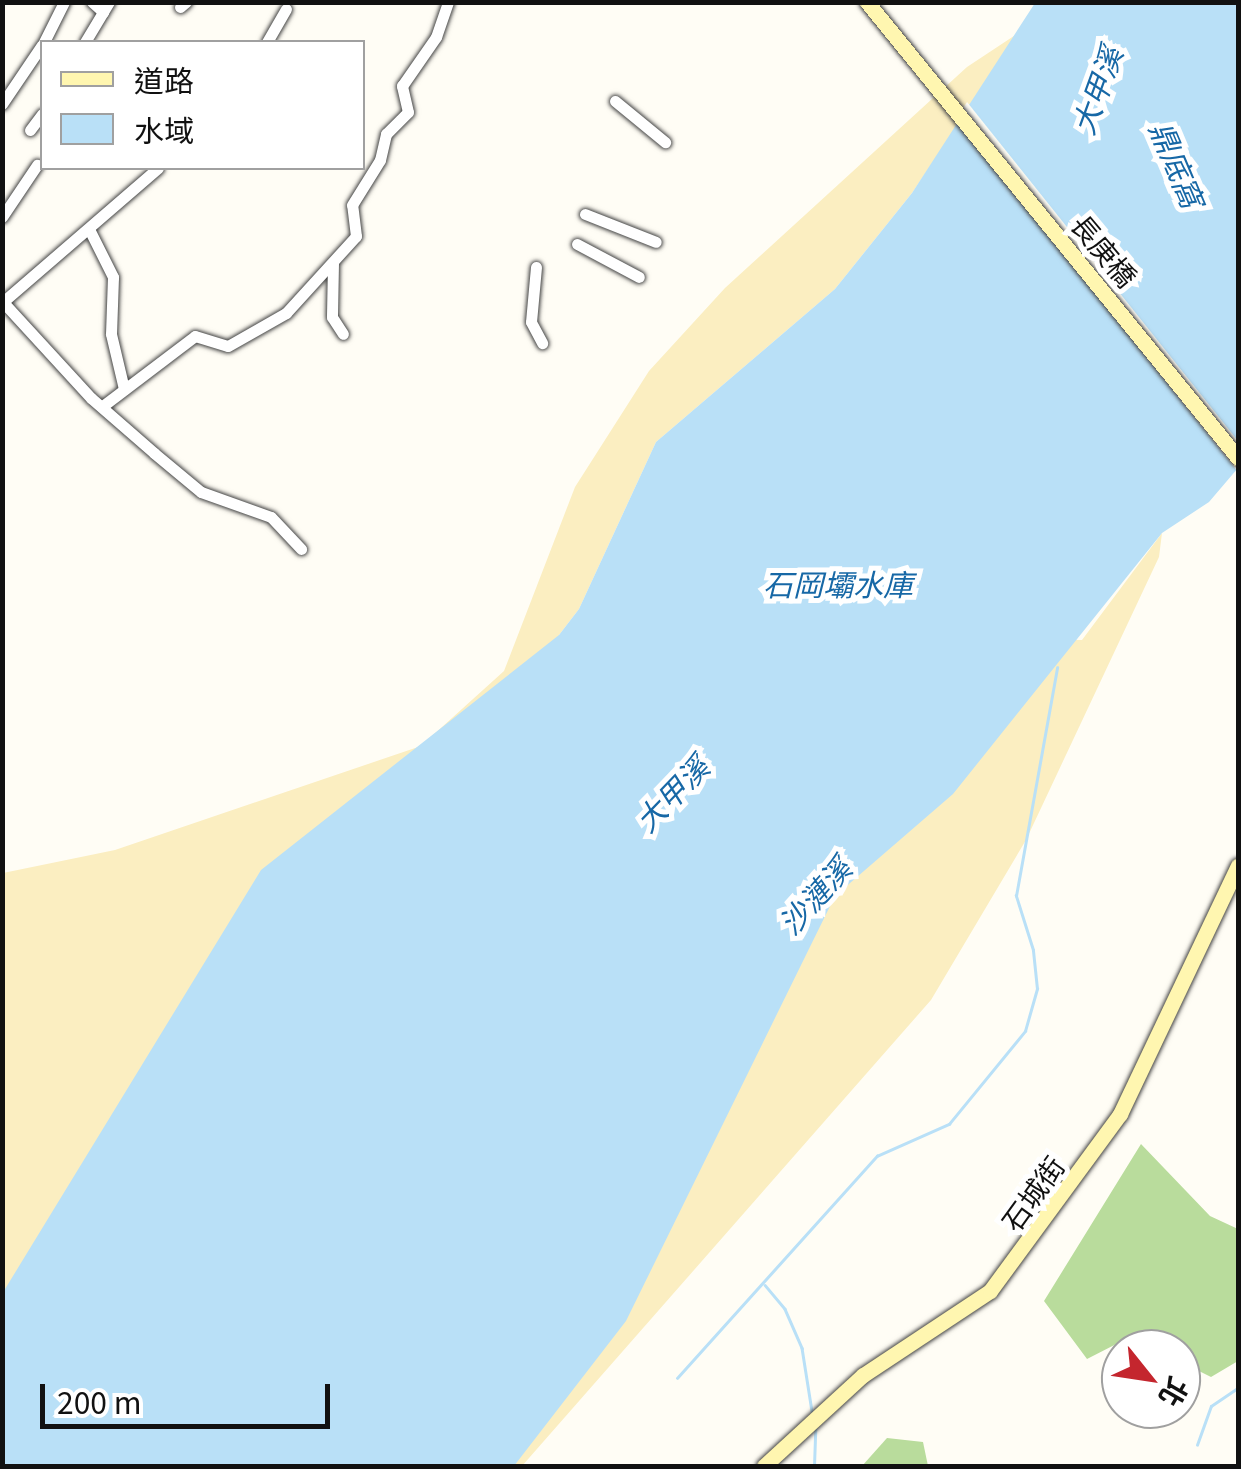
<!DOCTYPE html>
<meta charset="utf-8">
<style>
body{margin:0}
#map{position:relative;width:1241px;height:1469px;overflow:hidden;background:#fffdf5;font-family:Georgia,"Noto Sans TC",serif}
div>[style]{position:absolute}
.forest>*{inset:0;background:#b9dc9c}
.sand>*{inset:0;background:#fbeec1}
.water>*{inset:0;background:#b9e0f7}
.pier>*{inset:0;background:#fffdf5}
.stream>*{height:2.5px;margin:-1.25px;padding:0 1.25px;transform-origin:1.25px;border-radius:1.25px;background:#b9e0f7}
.roads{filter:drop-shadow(0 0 2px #444) drop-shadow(0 0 2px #444)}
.street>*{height:11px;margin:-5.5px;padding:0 5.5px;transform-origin:5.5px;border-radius:5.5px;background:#fff}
.secondary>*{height:15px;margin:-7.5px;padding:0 7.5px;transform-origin:7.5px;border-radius:7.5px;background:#fff6b0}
span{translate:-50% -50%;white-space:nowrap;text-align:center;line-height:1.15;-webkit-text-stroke:10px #fff;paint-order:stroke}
.street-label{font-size:28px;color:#111}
.water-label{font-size:30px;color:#1768a6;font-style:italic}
.frame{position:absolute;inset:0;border:5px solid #111;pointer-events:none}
.legend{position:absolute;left:40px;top:40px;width:325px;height:130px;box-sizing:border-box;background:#fff;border:2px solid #a0a0a0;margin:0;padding:12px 18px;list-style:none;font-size:30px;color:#111}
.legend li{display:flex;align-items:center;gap:20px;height:50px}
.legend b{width:50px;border:2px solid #a0a0a0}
.north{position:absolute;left:1101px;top:1329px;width:100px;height:100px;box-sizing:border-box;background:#fff;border:2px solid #a0a0a0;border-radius:50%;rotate:120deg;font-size:28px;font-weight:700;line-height:40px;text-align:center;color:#111}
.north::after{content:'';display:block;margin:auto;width:35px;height:45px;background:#c4262e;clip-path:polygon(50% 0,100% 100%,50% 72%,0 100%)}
.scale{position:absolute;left:40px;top:1384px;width:290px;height:45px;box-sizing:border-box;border:5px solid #111;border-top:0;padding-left:12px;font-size:30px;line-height:35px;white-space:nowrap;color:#111;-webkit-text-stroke:8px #fff;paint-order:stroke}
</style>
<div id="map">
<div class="forest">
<i style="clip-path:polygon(1141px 1144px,1210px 1216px,1238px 1229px,1238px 1361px,1211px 1377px,1181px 1362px,1181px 1349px,1155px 1349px,1130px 1337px,1087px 1359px,1044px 1301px)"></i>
<i style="clip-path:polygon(887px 1438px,923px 1442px,928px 1466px,862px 1466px)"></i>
</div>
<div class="sand">
<i style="clip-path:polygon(1020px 32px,912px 193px,835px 289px,656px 442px,579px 609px,559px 635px,1082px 640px,1162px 533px,1159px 557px,1026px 840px,931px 1000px,522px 1466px,3px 1466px,3px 873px,115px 850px,421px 746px,504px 671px,575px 487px,649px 371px,725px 288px,967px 67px)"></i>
</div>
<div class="water">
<i style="clip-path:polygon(1035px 3px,1238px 3px,1238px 468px,1209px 502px,1162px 533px,953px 794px,835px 896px,626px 1321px,514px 1466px,3px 1466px,2px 1294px,261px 870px,559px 635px,579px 609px,656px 442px,835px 289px,912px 193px)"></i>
</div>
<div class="pier">
<i style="clip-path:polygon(967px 102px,1238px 441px,1238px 472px,956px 119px)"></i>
</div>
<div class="stream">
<i style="left:765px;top:1285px;width:31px;rotate:50deg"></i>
<i style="left:785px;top:1309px;width:43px;rotate:66.4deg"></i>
<i style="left:802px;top:1348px;width:64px;rotate:81deg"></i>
<i style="left:677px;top:1378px;width:299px;rotate:-48deg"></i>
<i style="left:877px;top:1156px;width:79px;rotate:-24deg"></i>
<i style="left:949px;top:1124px;width:120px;rotate:-50.7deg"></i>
<i style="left:1025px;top:1031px;width:44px;rotate:-74.1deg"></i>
<i style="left:1037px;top:989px;width:39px;rotate:-96deg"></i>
<i style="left:1033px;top:950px;width:57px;rotate:-107.5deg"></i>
<i style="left:1016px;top:896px;width:232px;rotate:-79.8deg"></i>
<i style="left:1197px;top:1445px;width:41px;rotate:-70.3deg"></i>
<i style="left:1211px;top:1406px;width:32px;rotate:-34deg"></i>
<i style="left:814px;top:1466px;width:38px;rotate:-88deg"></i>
</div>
<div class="roads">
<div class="street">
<i style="left:92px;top:2px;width:15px;rotate:42deg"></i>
<i style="left:103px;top:12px;width:12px;rotate:-59deg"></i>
<i style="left:180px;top:7px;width:8px;rotate:-40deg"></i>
<i style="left:44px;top:42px;width:45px;rotate:-63.4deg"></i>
<i style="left:85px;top:42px;width:35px;rotate:-59deg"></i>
<i style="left:267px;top:42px;width:38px;rotate:-60deg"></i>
<i style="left:615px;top:101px;width:65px;rotate:39.4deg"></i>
<i style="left:2px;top:104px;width:71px;rotate:-55.9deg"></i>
<i style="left:30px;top:130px;width:20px;rotate:-53deg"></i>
<i style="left:585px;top:214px;width:76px;rotate:21.5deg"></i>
<i style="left:2px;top:217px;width:63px;rotate:-56.1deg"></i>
<i style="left:89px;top:229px;width:54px;rotate:63.4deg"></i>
<i style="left:113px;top:277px;width:57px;rotate:92deg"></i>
<i style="left:111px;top:334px;width:57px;rotate:76.7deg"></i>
<i style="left:577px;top:244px;width:70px;rotate:28deg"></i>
<i style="left:333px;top:263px;width:54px;rotate:91.1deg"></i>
<i style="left:332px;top:317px;width:20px;rotate:57deg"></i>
<i style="left:536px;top:267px;width:55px;rotate:95.2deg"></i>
<i style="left:531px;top:322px;width:24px;rotate:62deg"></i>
<i style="left:5px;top:300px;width:202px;rotate:-40.8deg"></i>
<i style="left:2px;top:301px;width:132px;rotate:47.5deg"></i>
<i style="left:91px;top:398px;width:84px;rotate:41.1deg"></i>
<i style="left:154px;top:453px;width:61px;rotate:39.7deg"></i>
<i style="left:201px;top:492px;width:74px;rotate:19.7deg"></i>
<i style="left:271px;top:517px;width:44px;rotate:46.8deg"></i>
<i style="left:104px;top:405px;width:114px;rotate:-37.2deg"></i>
<i style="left:195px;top:336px;width:34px;rotate:17deg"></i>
<i style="left:228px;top:346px;width:67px;rotate:-29.6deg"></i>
<i style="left:286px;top:313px;width:104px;rotate:-47.7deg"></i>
<i style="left:356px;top:236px;width:31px;rotate:-97deg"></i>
<i style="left:352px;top:205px;width:53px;rotate:-58.1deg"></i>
<i style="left:380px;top:160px;width:27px;rotate:-77deg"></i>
<i style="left:386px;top:134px;width:31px;rotate:-45deg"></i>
<i style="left:408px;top:112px;width:27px;rotate:-103deg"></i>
<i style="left:402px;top:86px;width:60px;rotate:-55.2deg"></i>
<i style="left:436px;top:37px;width:37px;rotate:-71deg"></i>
</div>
<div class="secondary">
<i style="left:867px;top:2px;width:588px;rotate:50.87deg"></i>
<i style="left:764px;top:1466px;width:134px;rotate:-42.6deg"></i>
<i style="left:863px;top:1375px;width:152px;rotate:-33.5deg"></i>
<i style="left:990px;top:1291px;width:220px;rotate:-53.7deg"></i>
<i style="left:1120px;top:1114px;width:275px;rotate:-64.6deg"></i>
</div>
</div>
<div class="street-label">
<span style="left:1105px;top:250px;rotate:50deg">長庚橋</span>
<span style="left:1032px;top:1193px;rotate:-54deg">石城街</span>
</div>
<div class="water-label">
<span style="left:1096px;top:90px;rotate:-70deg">大甲溪</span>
<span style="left:1178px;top:164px;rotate:67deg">鼎底窩</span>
<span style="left:838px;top:583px">石岡壩水庫</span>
<span style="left:671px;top:793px;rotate:-46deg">大甲溪</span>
<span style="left:814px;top:895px;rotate:-48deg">沙漣溪</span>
</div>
<div class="frame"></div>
<ul class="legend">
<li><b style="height:12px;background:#fff6b0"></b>道路</li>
<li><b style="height:28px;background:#b9e0f7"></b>水域</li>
</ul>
<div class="north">北</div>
<div class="scale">200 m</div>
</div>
